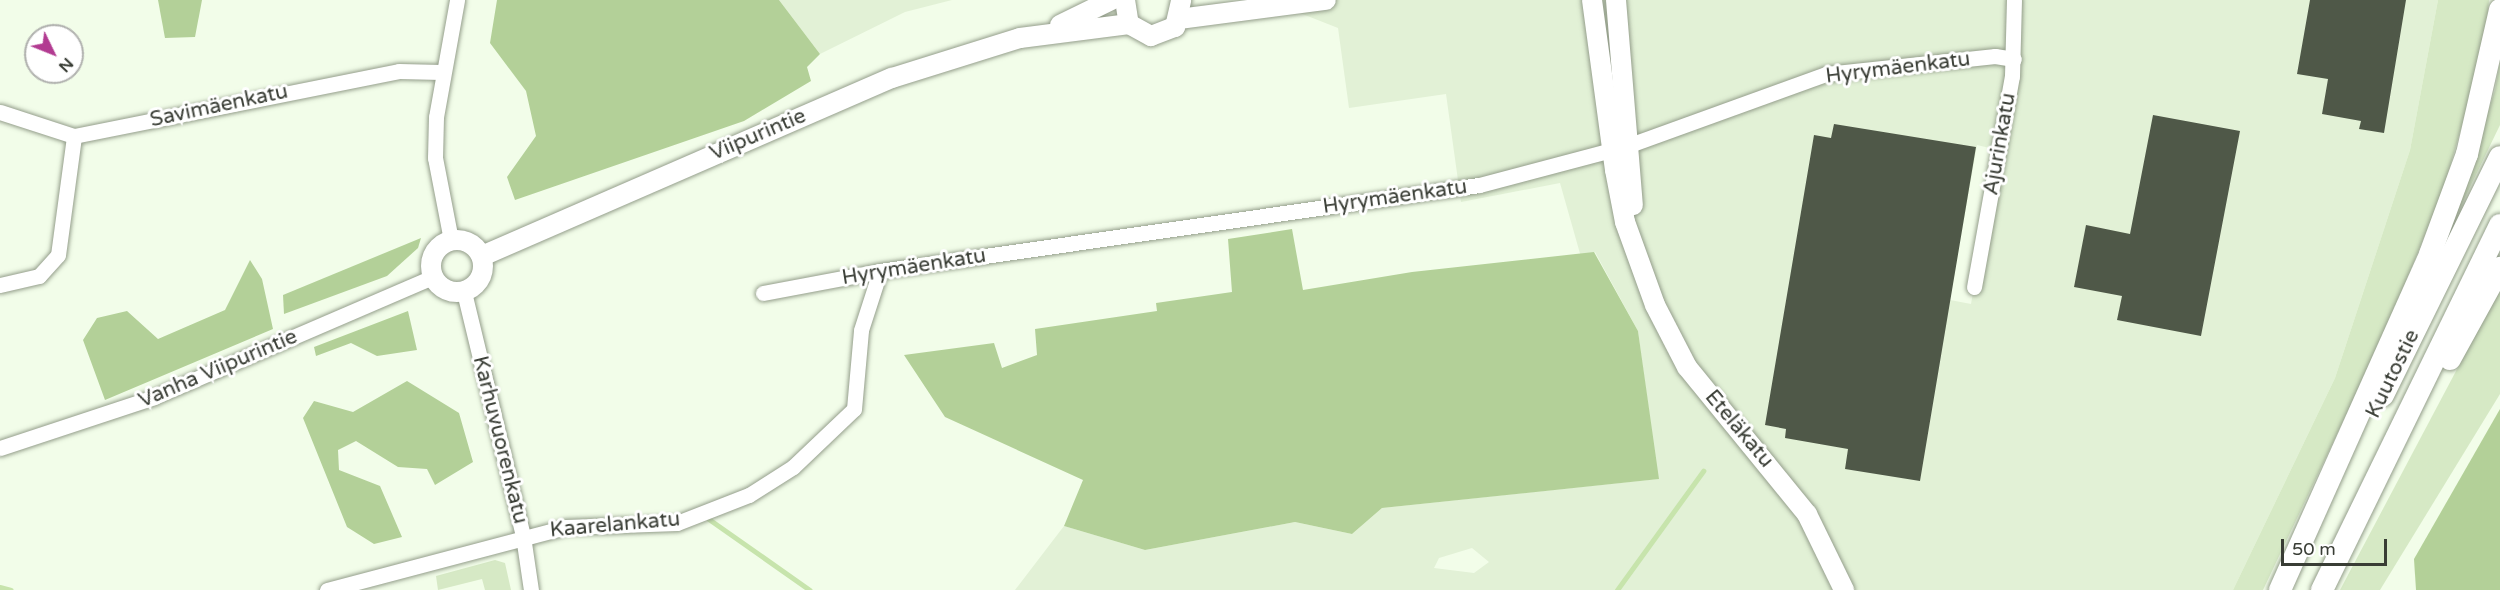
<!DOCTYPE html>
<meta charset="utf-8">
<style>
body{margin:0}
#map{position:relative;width:2500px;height:590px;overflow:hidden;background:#f2fde9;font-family:"Varela Round",sans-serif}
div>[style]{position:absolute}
.built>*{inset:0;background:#e2f1d6}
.green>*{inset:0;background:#d6e9c5}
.forest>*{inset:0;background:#b3d098}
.stream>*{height:4.5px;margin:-2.25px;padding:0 2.25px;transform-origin:2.25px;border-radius:2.25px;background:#c7e4ac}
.building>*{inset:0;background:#4f5848}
.roads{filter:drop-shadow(0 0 2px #949e8b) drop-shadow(0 0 2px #949e8b)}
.minor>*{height:15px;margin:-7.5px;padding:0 7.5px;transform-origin:7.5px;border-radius:7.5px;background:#fff}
.major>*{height:20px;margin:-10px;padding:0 10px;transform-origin:10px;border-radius:10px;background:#fff}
.major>.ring{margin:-10px;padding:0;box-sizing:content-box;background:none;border:20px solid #fff;border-radius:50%}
.highway>*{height:22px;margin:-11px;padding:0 11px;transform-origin:11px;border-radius:11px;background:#fff}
span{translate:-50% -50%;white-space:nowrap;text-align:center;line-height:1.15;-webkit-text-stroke:6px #fff;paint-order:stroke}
.street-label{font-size:21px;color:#393d35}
.north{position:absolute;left:24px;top:24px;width:60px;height:60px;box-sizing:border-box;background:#fff;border:2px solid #b0b1ae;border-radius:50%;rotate:133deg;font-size:16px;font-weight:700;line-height:24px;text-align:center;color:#393d35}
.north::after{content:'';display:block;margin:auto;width:21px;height:27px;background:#b23b91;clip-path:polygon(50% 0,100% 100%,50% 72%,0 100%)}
.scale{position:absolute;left:2281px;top:539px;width:106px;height:27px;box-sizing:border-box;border:3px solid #393d35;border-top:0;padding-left:8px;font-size:18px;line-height:21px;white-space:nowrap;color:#393d35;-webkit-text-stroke:4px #fff;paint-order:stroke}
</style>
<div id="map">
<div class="built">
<i style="clip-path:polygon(779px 0,952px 0,905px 12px,820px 54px)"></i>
<i style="clip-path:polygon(evenodd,1267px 0,2438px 0,2410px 150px,2335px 378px,2233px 590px,1015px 590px,1064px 526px,1145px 550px,1295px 522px,1352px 534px,1382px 508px,1658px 479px,1638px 331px,1595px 252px,1581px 257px,1560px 183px,1461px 202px,1446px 94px,1349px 108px,1338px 28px,1267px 0,1977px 145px,1998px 150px,1971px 304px,1950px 300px,1977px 145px,1267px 0,1472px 548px,1489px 562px,1474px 573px,1434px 568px,1439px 558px,1472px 548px)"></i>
</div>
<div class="green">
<i style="clip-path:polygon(2438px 0,2489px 0,2485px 44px,2443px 191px,2384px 335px,2263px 590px,2233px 590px,2335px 378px,2410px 150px)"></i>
<i style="clip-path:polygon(2500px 62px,2500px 125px,2454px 220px,2495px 90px)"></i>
<i style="clip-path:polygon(2500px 288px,2500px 394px,2380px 590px,2340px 590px)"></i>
<i style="clip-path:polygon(495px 560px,505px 563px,511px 590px,485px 590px,482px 579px,438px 590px,436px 576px)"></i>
</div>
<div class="forest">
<i style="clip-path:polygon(158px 0,202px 0,195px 37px,165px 38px)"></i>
<i style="clip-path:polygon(497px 0,779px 0,820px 54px,807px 67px,811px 81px,744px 121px,515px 200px,507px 177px,536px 136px,526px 91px,490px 43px)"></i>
<i style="clip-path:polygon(1292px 229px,1303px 290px,1412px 272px,1594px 252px,1638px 331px,1659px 479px,1382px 508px,1352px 534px,1295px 522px,1145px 550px,1064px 526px,1083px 480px,945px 417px,904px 355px,994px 343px,1002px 368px,1037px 355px,1035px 329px,1157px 311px,1156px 303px,1232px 292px,1228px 239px)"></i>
<i style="clip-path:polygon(421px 238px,418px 248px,387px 276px,284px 314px,283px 295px)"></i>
<i style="clip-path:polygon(250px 260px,262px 279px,273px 329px,105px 400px,83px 340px,97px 318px,127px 311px,158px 339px,225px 310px)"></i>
<i style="clip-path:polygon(408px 311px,417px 350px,377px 356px,351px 343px,316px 356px,314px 347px)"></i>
<i style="clip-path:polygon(407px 381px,459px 413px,473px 462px,435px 485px,427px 469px,398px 467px,356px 441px,338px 450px,339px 470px,380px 486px,402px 537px,374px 544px,347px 527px,303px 418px,314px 401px,353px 412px)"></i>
<i style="clip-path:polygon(2500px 409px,2500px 590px,2416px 590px,2414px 559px)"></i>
</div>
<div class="stream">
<i style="left:709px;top:519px;width:123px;rotate:35.1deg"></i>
<i style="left:0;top:587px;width:11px;rotate:15deg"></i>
<i style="left:1617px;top:590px;width:147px;rotate:-54.1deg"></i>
</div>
<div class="building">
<i style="clip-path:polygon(2310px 0,2406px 0,2384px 133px,2359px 129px,2361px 121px,2322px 114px,2328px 79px,2297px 74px)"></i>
<i style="clip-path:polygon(2153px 115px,2240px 131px,2201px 336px,2117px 320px,2122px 296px,2074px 287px,2086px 225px,2130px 234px)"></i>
<i style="clip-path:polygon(1834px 124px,1976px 147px,1920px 481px,1845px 469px,1848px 449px,1785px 438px,1786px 429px,1765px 425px,1814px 135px,1831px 138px)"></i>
</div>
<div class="roads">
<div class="minor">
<i style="left:0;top:112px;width:78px;rotate:18deg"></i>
<i style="left:74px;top:136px;width:331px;rotate:-11.3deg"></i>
<i style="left:399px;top:71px;width:42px;rotate:1.4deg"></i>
<i style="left:451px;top:240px;width:84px;rotate:-101deg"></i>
<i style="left:435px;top:158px;width:41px;rotate:-88.6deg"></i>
<i style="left:436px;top:117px;width:119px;rotate:-79.8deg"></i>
<i style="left:0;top:285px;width:40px;rotate:-13deg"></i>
<i style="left:39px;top:276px;width:28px;rotate:-48deg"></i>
<i style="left:58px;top:255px;width:120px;rotate:-82.3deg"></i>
<i style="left:1974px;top:287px;width:214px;rotate:-79.8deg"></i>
<i style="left:2012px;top:76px;width:76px;rotate:-88.5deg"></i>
<i style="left:464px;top:292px;width:251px;rotate:76.4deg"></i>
<i style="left:523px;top:536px;width:55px;rotate:81.6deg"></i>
<i style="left:763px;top:293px;width:119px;rotate:-10.6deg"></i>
<i style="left:880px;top:271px;width:605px;rotate:-8.17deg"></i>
<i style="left:1479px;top:185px;width:153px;rotate:-14.8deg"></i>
<i style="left:1627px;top:146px;width:212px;rotate:-19.9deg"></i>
<i style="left:1826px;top:74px;width:170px;rotate:-6.1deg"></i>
<i style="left:1995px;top:56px;width:19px;rotate:9deg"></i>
<i style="left:0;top:448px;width:162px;rotate:-18.3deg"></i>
<i style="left:154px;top:397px;width:303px;rotate:-23.3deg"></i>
<i style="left:327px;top:590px;width:247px;rotate:-14.8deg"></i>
<i style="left:566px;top:527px;width:111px;rotate:-2.1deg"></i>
<i style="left:677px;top:523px;width:77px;rotate:-21.3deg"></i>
<i style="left:749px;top:495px;width:52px;rotate:-32.5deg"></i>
<i style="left:793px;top:467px;width:84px;rotate:-43.6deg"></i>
<i style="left:854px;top:409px;width:79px;rotate:-84.9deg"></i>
<i style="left:861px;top:330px;width:62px;rotate:-72.1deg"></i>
</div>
<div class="major">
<i style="left:1125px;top:0;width:24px;rotate:81deg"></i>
<i style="left:1129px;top:24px;width:25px;rotate:29deg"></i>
<i style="left:1151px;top:36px;width:26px;rotate:-21deg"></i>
<i style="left:1175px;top:27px;width:28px;rotate:-77deg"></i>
<i style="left:1592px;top:0;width:172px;rotate:82.3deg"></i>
<i style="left:1615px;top:170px;width:53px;rotate:79.1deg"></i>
<i style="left:1625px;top:222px;width:88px;rotate:70.1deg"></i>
<i style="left:1655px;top:305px;width:70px;rotate:62.7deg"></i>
<i style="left:1687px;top:367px;width:190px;rotate:50.8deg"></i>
<i style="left:1807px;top:514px;width:85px;rotate:64deg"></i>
<i style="left:1616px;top:0;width:206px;rotate:85.3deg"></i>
<i style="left:1179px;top:19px;width:148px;rotate:-7.4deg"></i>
<i style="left:1060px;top:25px;width:57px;rotate:-26.1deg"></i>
<i class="ring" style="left:431px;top:240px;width:32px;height:32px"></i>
<i style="left:482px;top:256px;width:447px;rotate:-23.5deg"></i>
<i style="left:892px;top:78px;width:134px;rotate:-17.4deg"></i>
<i style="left:1020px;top:38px;width:110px;rotate:-7.3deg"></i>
</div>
<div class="highway">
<i style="left:2450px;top:359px;width:104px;rotate:-61.2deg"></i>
<i style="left:2383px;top:395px;width:265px;rotate:-63.8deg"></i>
<i style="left:2280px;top:590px;width:368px;rotate:-65.9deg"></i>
<i style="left:2430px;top:254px;width:107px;rotate:-69.7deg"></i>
<i style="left:2467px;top:154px;width:148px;rotate:-77.1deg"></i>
<i style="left:2322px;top:590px;width:406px;rotate:-64deg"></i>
</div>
</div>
<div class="street-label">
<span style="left:1898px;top:68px;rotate:-7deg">Hyrymäenkatu</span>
<span style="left:219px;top:106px;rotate:-12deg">Savimäenkatu</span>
<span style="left:758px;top:135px;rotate:-23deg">Viipurintie</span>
<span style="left:2000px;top:144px;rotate:-80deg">Ajurinkatu</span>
<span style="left:1395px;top:197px;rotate:-8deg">Hyrymäenkatu</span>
<span style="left:914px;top:267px;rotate:-9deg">Hyrymäenkatu</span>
<span style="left:218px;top:369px;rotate:-23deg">Vanha Viipurintie</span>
<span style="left:2393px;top:374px;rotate:-64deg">Kuutostie</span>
<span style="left:1739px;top:429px;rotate:50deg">Eteläkatu</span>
<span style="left:500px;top:440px;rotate:76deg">Karhuvuorenkatu</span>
<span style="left:615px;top:525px;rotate:-5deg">Kaarelankatu</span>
</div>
<div class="north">N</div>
<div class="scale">50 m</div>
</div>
